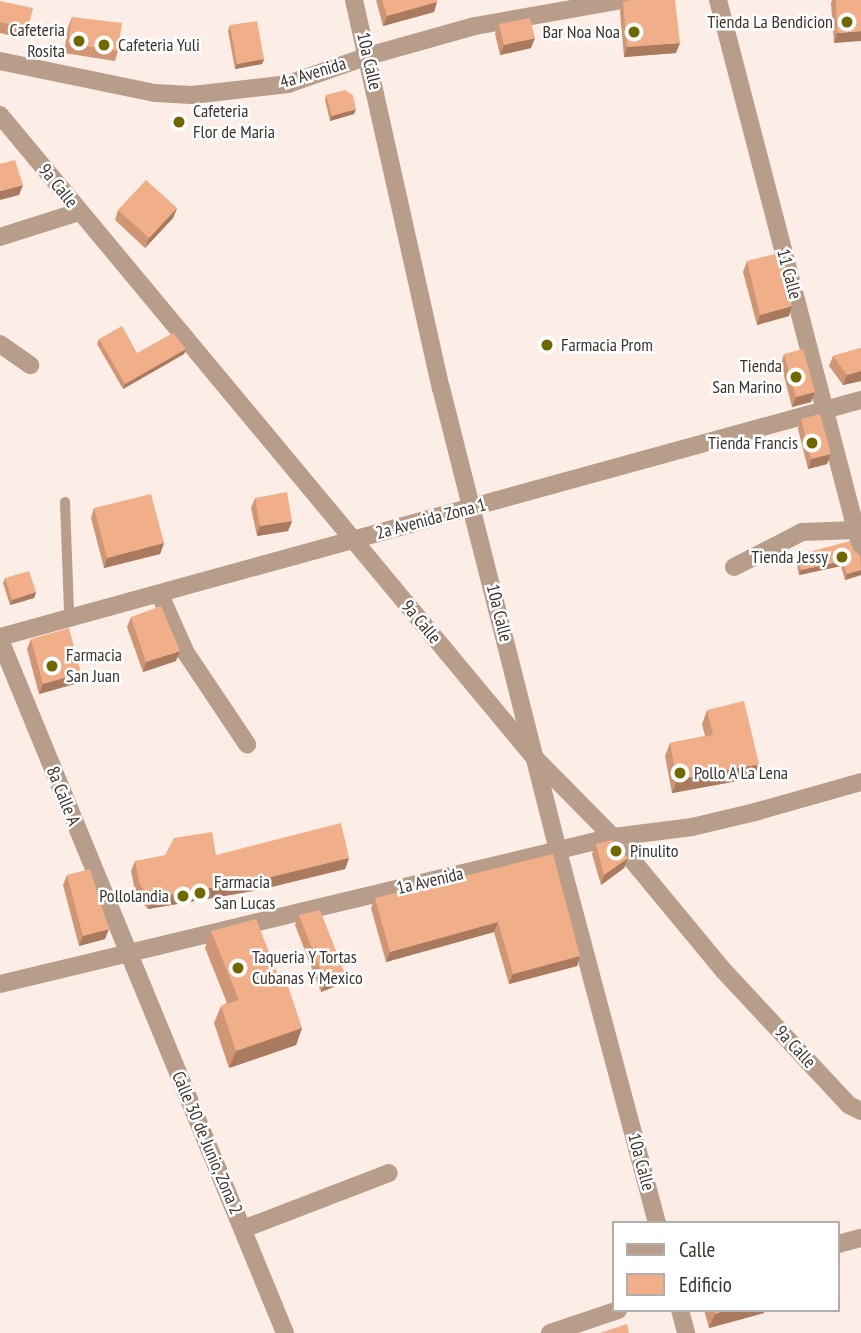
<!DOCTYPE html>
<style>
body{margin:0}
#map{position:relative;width:861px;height:1333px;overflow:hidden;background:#fceee6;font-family:"PT Sans Narrow",sans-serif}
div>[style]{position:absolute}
.service>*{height:10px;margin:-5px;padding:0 5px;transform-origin:5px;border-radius:5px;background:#b89e8a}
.minor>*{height:18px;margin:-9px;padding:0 9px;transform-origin:9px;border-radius:9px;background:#b89e8a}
.tertiary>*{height:18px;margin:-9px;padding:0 9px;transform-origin:9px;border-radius:9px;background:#b89e8a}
.wall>*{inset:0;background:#cf9676}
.shaded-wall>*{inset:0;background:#a97a60}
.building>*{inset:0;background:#f1af89}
.dots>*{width:19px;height:19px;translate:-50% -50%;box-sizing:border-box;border:4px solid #fff;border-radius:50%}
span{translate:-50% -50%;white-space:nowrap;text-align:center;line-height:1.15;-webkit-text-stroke:5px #fff;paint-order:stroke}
.poi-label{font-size:18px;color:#3c342f}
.right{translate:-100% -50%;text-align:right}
.left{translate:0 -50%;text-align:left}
.street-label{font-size:18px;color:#3c342f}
.legend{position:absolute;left:612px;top:1221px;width:228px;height:91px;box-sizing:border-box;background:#fff;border:2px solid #b1aeac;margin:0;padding:9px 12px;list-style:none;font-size:21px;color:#3c342f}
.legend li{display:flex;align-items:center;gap:14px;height:35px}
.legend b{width:35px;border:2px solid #b1aeac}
</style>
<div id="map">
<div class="service">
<i style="left:65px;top:502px;width:107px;rotate:87.9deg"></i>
<i style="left:69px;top:609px;width:10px;rotate:66deg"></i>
</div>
<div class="minor">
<i style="left:0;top:61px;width:158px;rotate:11.7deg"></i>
<i style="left:155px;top:93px;width:37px;rotate:3deg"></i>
<i style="left:192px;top:95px;width:97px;rotate:-6.5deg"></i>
<i style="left:288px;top:84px;width:85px;rotate:-19.3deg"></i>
<i style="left:368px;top:56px;width:111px;rotate:-15.7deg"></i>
<i style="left:475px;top:26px;width:150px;rotate:-10deg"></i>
<i style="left:0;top:344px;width:37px;rotate:35deg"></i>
<i style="left:734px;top:567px;width:76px;rotate:-27.2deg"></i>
<i style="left:802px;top:532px;width:54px;rotate:-2.1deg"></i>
<i style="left:160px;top:595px;width:64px;rotate:65.9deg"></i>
<i style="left:186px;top:653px;width:110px;rotate:56.2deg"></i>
<i style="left:0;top:640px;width:749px;rotate:67.64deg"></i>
<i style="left:0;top:984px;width:630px;rotate:-13.49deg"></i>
<i style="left:613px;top:837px;width:80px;rotate:-7.2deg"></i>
<i style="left:692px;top:827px;width:65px;rotate:-13.4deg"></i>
<i style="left:755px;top:812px;width:110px;rotate:-15.8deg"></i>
<i style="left:243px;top:1229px;width:156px;rotate:-21deg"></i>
<i style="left:838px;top:1244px;width:24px;rotate:-15deg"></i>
<i style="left:550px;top:1333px;width:72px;rotate:-18.7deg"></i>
</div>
<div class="tertiary">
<i style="left:354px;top:0;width:398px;rotate:77.4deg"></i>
<i style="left:441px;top:388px;width:478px;rotate:75.8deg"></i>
<i style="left:558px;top:851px;width:385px;rotate:75.1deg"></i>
<i style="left:718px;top:0;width:567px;rotate:75.4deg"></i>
<i style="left:0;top:115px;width:835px;rotate:50.25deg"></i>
<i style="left:534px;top:757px;width:112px;rotate:45.4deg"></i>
<i style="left:613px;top:837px;width:173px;rotate:50.4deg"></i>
<i style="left:723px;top:970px;width:185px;rotate:47deg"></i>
<i style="left:849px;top:1105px;width:13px;rotate:27deg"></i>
<i style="left:0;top:237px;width:83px;rotate:-17.6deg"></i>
<i style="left:0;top:637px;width:893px;rotate:-15.39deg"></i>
<i style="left:680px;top:1310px;width:24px;rotate:75deg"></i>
</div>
<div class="wall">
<i style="clip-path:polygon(376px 0,437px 0,434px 12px,383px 26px)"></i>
<i style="clip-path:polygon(832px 0,861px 0,834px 43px,831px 3px)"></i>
<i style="clip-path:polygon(0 1px,28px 29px,25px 39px,0 33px)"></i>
<i style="clip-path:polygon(623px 2px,676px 53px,624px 57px,620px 12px)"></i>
<i style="clip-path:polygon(72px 17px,118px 51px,115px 61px,64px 53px,68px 27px)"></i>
<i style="clip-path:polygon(499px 24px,531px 48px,500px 55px,495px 34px)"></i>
<i style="clip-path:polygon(230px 25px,264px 59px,262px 64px,235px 69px,228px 31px)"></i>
<i style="clip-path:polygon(326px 95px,354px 114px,330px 121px,325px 100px)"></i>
<i style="clip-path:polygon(177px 208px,173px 218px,145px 248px,115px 220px,118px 210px)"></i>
<i style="clip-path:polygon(747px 261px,789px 316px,757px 325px,743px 272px)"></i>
<i style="clip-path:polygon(99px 339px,137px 353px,186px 349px,184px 354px,123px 389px,97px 344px)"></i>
<i style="clip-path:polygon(861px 348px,861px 381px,843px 385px,829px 366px,833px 356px)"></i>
<i style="clip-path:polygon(784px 354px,815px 392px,811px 402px,792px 407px,781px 364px)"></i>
<i style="clip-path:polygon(801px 419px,831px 454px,827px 464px,808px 469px,798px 429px)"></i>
<i style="clip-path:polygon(255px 498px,292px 521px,288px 531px,257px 536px,251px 508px)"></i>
<i style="clip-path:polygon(94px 508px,164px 543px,160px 554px,104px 568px,91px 518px)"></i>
<i style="clip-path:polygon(854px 551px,861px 557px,861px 575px,845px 580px,841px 566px,799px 575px,796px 560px,798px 555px)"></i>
<i style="clip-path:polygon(5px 578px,36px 592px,34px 598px,10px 605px,3px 583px)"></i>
<i style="clip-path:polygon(131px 617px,176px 661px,143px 672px,127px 627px)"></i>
<i style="clip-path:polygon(31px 639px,78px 683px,39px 694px,27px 649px)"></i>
<i style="clip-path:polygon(707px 710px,754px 778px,672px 793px,665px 756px,670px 743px,705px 736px,702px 724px)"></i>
<i style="clip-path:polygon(596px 844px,628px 858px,624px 868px,601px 885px,592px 854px)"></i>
<i style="clip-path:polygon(553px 854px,580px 956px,577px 966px,509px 984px,494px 932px,386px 962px,371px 908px,375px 898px)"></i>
<i style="clip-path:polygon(216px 855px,349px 858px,345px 869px,259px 890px,148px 909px,136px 896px,131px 871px,135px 861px)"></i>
<i style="clip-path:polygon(67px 875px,105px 939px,79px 946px,63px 885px)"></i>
<i style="clip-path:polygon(299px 915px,341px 984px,321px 992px,295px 925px)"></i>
<i style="clip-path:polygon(211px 931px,282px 985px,302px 1028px,296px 1045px,229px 1068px,214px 1023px,221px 1006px,227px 1003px,205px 948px)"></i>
<i style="clip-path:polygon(704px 1310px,765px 1310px,764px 1313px,709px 1328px)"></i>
</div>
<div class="shaded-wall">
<i style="clip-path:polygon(437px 2px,434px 12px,383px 26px,387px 16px)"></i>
<i style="clip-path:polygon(861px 31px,861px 41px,834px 43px,837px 33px)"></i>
<i style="clip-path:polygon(535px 38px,531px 48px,500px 55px,504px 45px)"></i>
<i style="clip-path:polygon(680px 43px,676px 53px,624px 57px,627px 47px)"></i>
<i style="clip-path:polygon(264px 59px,262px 64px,235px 69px,237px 64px)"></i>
<i style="clip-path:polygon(356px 109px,354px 114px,330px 121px,332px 116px)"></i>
<i style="clip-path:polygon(23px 185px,19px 195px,0 200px,0 191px)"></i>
<i style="clip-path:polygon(177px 208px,173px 218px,145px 248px,149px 238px)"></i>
<i style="clip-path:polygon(792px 306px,789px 316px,757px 325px,760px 315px)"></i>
<i style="clip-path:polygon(186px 349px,184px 354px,123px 389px,125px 384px)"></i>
<i style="clip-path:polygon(861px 371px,861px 381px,843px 385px,847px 375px)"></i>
<i style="clip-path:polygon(815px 392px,811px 402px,792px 407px,796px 397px)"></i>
<i style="clip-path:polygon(831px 454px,827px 464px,808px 469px,811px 459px)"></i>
<i style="clip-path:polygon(292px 521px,288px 531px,257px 536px,260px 526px)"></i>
<i style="clip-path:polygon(164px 543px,160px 554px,104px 568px,107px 558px)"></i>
<i style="clip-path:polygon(843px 561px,841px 566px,799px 575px,801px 570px)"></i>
<i style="clip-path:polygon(861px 570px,861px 575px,845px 580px,847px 574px)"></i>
<i style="clip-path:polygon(36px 592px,34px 598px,10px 605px,12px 600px)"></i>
<i style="clip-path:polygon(180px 651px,176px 661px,143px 672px,146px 662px)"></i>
<i style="clip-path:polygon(81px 673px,78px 683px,39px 694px,43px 684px)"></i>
<i style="clip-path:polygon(759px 764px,754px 778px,672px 793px,677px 780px)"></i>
<i style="clip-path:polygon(349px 858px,345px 869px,259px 890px,148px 909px,152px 898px)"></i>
<i style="clip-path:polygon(628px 858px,624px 868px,601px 885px,604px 875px)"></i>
<i style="clip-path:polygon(498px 922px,494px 932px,386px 962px,390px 952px)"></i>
<i style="clip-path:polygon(109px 929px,105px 939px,79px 946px,83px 936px)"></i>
<i style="clip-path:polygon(580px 956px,577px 966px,509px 984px,513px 974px)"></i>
<i style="clip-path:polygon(345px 974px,341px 984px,321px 992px,325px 982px)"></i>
<i style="clip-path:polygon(302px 1028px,296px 1045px,229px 1068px,236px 1051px)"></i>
<i style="clip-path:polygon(726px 1310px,765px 1310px,764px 1313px,709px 1328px,715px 1314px)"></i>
</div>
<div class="building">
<i style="clip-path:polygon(382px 0,437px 0,437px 2px,387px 16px)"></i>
<i style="clip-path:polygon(630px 0,675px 0,680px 43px,627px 47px,623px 2px)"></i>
<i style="clip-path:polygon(836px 0,861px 0,861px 31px,837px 33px)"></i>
<i style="clip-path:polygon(0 1px,33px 8px,28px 29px,0 22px)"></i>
<i style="clip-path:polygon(72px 17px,122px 23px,118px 51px,68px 43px)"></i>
<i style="clip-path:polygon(530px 18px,535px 38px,504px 45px,499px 24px)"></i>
<i style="clip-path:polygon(257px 21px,264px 59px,237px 64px,230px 25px)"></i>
<i style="clip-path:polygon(345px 90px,353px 95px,356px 109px,332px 116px,326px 95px)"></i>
<i style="clip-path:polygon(15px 160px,23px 185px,0 191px,0 164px)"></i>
<i style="clip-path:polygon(146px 180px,177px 208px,149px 238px,118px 210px)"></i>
<i style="clip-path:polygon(778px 253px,792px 306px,760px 315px,747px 261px)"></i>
<i style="clip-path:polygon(122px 326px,137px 353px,173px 333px,186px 349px,125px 384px,99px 339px)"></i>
<i style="clip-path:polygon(861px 348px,861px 371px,847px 375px,833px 356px)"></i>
<i style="clip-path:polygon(803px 349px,815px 392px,796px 397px,784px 354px)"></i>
<i style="clip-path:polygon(820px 414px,831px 454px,811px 459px,801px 419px)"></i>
<i style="clip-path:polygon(287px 492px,292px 521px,260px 526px,255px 498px)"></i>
<i style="clip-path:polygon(151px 494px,164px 543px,107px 558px,94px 508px)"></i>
<i style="clip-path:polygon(850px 541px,854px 551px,860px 555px,861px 570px,847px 574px,843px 561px,801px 570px,798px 555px)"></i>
<i style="clip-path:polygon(29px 571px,36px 592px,12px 600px,5px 578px)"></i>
<i style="clip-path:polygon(161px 606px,180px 651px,146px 662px,131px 617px)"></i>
<i style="clip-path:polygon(69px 628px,81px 673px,43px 684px,31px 639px)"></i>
<i style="clip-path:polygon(744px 701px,759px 764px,677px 780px,670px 743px,713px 735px,707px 710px)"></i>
<i style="clip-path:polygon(341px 823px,349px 858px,263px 879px,152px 898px,140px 885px,135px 861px,165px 855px,174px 838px,212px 832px,216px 855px)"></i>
<i style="clip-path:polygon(612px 840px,628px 858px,604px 875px,596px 844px)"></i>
<i style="clip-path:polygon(553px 854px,580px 956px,513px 974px,498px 922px,390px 952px,375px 898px)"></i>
<i style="clip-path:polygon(90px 869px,109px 929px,83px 936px,67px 875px)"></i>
<i style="clip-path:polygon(320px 910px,345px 974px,325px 982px,299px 915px)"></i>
<i style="clip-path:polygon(256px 919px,282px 985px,287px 983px,302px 1028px,236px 1051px,221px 1006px,239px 1000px,211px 931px)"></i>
<i style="clip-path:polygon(714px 1310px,726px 1310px,715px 1314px)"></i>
<i style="clip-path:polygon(627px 1324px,629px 1333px,600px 1333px)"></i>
</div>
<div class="dots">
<i style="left:847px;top:22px;background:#6f6800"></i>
<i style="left:634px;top:32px;background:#6f6800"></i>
<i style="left:79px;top:41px;background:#6f6800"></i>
<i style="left:104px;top:45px;background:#6f6800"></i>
<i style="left:179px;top:122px;background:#6f6800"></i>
<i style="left:547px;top:345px;background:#6f6800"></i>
<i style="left:796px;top:377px;background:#6f6800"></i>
<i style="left:812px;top:443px;background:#6f6800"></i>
<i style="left:842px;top:557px;background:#6f6800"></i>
<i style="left:52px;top:666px;background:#6f6800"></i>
<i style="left:680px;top:773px;background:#6f6800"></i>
<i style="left:616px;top:851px;background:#6f6800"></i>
<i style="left:200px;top:893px;background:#6f6800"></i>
<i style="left:183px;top:896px;background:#6f6800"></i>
<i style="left:238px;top:968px;background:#6f6800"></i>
</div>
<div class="poi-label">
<span class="right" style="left:833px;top:22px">Tienda La Bendicion</span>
<span class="right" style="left:65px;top:41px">Cafeteria<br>Rosita</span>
<span class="right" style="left:620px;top:32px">Bar Noa Noa</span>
<span class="left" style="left:118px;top:45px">Cafeteria Yuli</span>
<span class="left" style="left:193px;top:122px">Cafeteria<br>Flor de Maria</span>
<span class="left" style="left:561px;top:345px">Farmacia Prom</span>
<span class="right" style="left:782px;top:377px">Tienda<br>San Marino</span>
<span class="right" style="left:798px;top:443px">Tienda Francis</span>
<span class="right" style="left:828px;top:557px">Tienda Jessy</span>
<span class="left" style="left:66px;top:666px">Farmacia<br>San Juan</span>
<span class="left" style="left:694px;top:773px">Pollo A La Lena</span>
<span class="left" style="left:630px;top:851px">Pinulito</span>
<span class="left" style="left:214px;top:893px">Farmacia<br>San Lucas</span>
<span class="right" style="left:169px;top:896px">Pollolandia</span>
<span class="left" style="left:252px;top:968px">Taqueria Y Tortas<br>Cubanas Y Mexico</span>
</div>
<div class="street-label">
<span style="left:369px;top:61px;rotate:77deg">10a Calle</span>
<span style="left:313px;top:73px;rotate:-17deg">4a Avenida</span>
<span style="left:58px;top:186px;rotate:51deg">9a Calle</span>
<span style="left:789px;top:274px;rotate:75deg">11 Calle</span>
<span style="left:431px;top:519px;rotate:-15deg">2a Avenida Zona 1</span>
<span style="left:499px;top:613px;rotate:76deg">10a Calle</span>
<span style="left:421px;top:622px;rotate:50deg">9a Calle</span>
<span style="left:63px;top:796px;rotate:68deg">8a Calle A</span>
<span style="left:430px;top:881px;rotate:-13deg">1a Avenida</span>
<span style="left:795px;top:1047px;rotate:47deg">9a Calle</span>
<span style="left:207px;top:1143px;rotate:67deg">Calle 30 de Junio, Zona 2</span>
<span style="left:641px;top:1162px;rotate:75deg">10a Calle</span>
</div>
<ul class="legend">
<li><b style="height:9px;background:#b89e8a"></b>Calle</li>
<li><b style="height:19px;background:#f1af89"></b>Edificio</li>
</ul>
</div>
